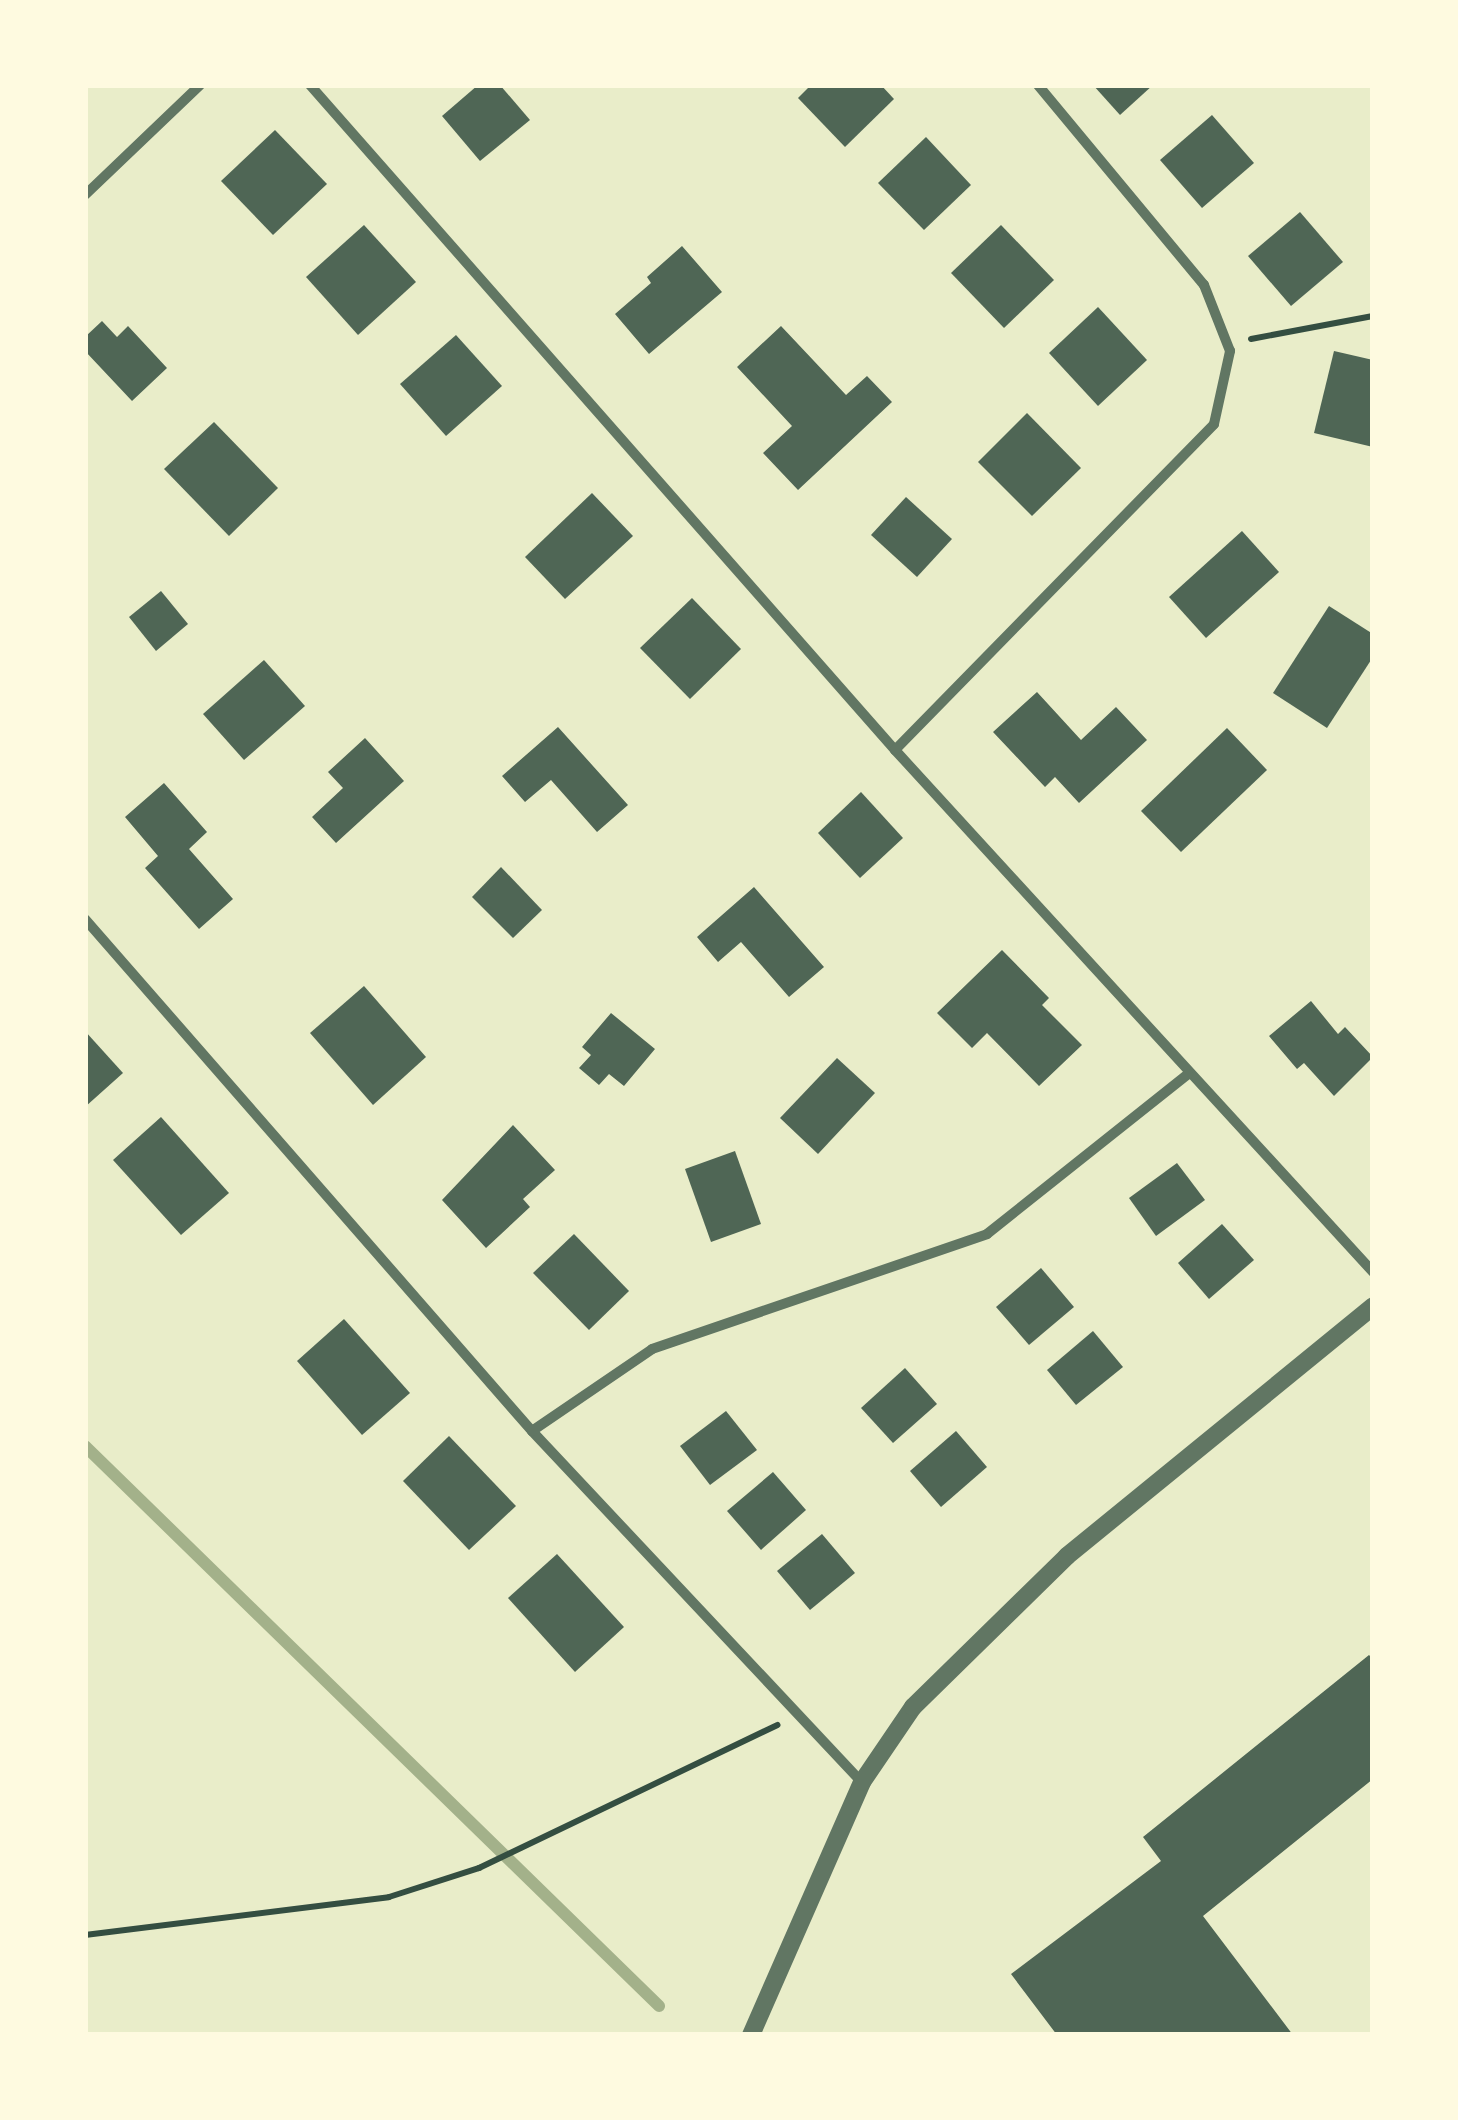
<!DOCTYPE html>
<style>
body{margin:0}
#map{position:relative;width:1458px;height:2120px;overflow:hidden;background:#e9edc9;font-family:"Sofia Sans Condensed",sans-serif}
div>[style]{position:absolute}
.stream>*{height:12px;margin:-6px;padding:0 6px;transform-origin:6px;border-radius:6px;background:#a3b18a}
.building>*{inset:0;background:#4f6655}
.path>*{height:6px;margin:-3px;padding:0 3px;transform-origin:3px;border-radius:3px;background:#344e41}
.minor>*{height:10px;margin:-5px;padding:0 5px;transform-origin:5px;border-radius:5px;background:#617663}
.tertiary>*{height:18px;margin:-9px;padding:0 9px;transform-origin:9px;border-radius:9px;background:#617663}
span{translate:-50% -50%;white-space:nowrap;text-align:center;line-height:1.15;-webkit-text-stroke:10px #fefae0;paint-order:stroke}
.frame{position:absolute;inset:0;border:88px solid #fefae0;pointer-events:none}
</style>
<div id="map">
<div class="stream">
<i style="left:85px;top:1446px;width:802px;rotate:44.29deg"></i>
</div>
<div class="building">
<i style="clip-path:polygon(478px 85px,500px 85px,530px 120px,480px 161px,442px 116px)"></i>
<i style="clip-path:polygon(811px 85px,881px 85px,894px 99px,845px 147px,798px 98px)"></i>
<i style="clip-path:polygon(1093px 85px,1153px 85px,1120px 115px)"></i>
<i style="clip-path:polygon(1212px 115px,1254px 163px,1202px 208px,1160px 160px)"></i>
<i style="clip-path:polygon(275px 130px,327px 184px,273px 235px,221px 181px)"></i>
<i style="clip-path:polygon(926px 137px,971px 185px,924px 230px,878px 183px)"></i>
<i style="clip-path:polygon(1300px 212px,1343px 262px,1291px 306px,1248px 256px)"></i>
<i style="clip-path:polygon(364px 225px,416px 282px,358px 335px,306px 277px)"></i>
<i style="clip-path:polygon(1001px 225px,1054px 280px,1004px 328px,951px 273px)"></i>
<i style="clip-path:polygon(682px 246px,722px 292px,649px 354px,615px 314px,651px 283px,647px 277px)"></i>
<i style="clip-path:polygon(1098px 307px,1147px 360px,1098px 406px,1049px 353px)"></i>
<i style="clip-path:polygon(102px 321px,117px 337px,128px 326px,167px 368px,132px 401px,85px 351px,85px 337px)"></i>
<i style="clip-path:polygon(781px 326px,846px 395px,867px 376px,892px 402px,798px 490px,763px 453px,792px 426px,737px 367px)"></i>
<i style="clip-path:polygon(456px 335px,502px 386px,446px 436px,400px 384px)"></i>
<i style="clip-path:polygon(1334px 351px,1373px 360px,1373px 447px,1314px 433px)"></i>
<i style="clip-path:polygon(1027px 413px,1081px 468px,1032px 516px,978px 462px)"></i>
<i style="clip-path:polygon(214px 422px,278px 488px,229px 536px,164px 469px)"></i>
<i style="clip-path:polygon(592px 493px,633px 536px,565px 599px,525px 557px)"></i>
<i style="clip-path:polygon(906px 497px,952px 539px,917px 577px,871px 535px)"></i>
<i style="clip-path:polygon(1242px 531px,1279px 572px,1206px 638px,1169px 597px)"></i>
<i style="clip-path:polygon(161px 591px,188px 624px,156px 651px,129px 617px)"></i>
<i style="clip-path:polygon(692px 598px,741px 649px,690px 699px,640px 648px)"></i>
<i style="clip-path:polygon(1329px 606px,1373px 634px,1373px 657px,1327px 728px,1273px 693px)"></i>
<i style="clip-path:polygon(264px 660px,305px 706px,244px 760px,203px 714px)"></i>
<i style="clip-path:polygon(1037px 692px,1081px 740px,1116px 707px,1147px 740px,1079px 803px,1055px 777px,1045px 787px,993px 732px)"></i>
<i style="clip-path:polygon(558px 727px,628px 805px,597px 832px,551px 780px,525px 802px,502px 776px)"></i>
<i style="clip-path:polygon(1227px 728px,1267px 770px,1181px 852px,1141px 811px)"></i>
<i style="clip-path:polygon(365px 738px,404px 781px,336px 843px,312px 817px,343px 788px,328px 772px)"></i>
<i style="clip-path:polygon(164px 783px,207px 832px,189px 849px,233px 899px,199px 929px,145px 868px,158px 856px,125px 817px)"></i>
<i style="clip-path:polygon(861px 792px,903px 838px,860px 878px,818px 833px)"></i>
<i style="clip-path:polygon(501px 867px,542px 910px,513px 938px,472px 897px)"></i>
<i style="clip-path:polygon(754px 887px,824px 967px,789px 997px,741px 942px,718px 962px,697px 937px)"></i>
<i style="clip-path:polygon(1002px 950px,1049px 998px,1042px 1005px,1082px 1045px,1039px 1086px,987px 1033px,972px 1048px,937px 1013px)"></i>
<i style="clip-path:polygon(364px 986px,426px 1057px,373px 1105px,310px 1033px)"></i>
<i style="clip-path:polygon(1311px 1001px,1338px 1034px,1345px 1027px,1373px 1057px,1334px 1096px,1304px 1063px,1297px 1069px,1269px 1036px)"></i>
<i style="clip-path:polygon(611px 1013px,655px 1049px,624px 1086px,609px 1074px,599px 1085px,579px 1068px,591px 1055px,582px 1047px)"></i>
<i style="clip-path:polygon(85px 1031px,123px 1073px,85px 1107px)"></i>
<i style="clip-path:polygon(837px 1058px,875px 1093px,818px 1154px,780px 1118px)"></i>
<i style="clip-path:polygon(161px 1117px,229px 1193px,181px 1235px,113px 1160px)"></i>
<i style="clip-path:polygon(513px 1125px,555px 1170px,523px 1199px,530px 1207px,486px 1248px,442px 1200px)"></i>
<i style="clip-path:polygon(735px 1151px,761px 1224px,711px 1242px,685px 1169px)"></i>
<i style="clip-path:polygon(1177px 1163px,1205px 1200px,1156px 1236px,1129px 1198px)"></i>
<i style="clip-path:polygon(1222px 1224px,1254px 1260px,1209px 1299px,1178px 1263px)"></i>
<i style="clip-path:polygon(574px 1234px,629px 1291px,589px 1330px,533px 1273px)"></i>
<i style="clip-path:polygon(1041px 1268px,1074px 1307px,1029px 1345px,996px 1307px)"></i>
<i style="clip-path:polygon(344px 1319px,410px 1393px,362px 1435px,297px 1361px)"></i>
<i style="clip-path:polygon(1093px 1331px,1123px 1367px,1076px 1405px,1047px 1370px)"></i>
<i style="clip-path:polygon(905px 1368px,937px 1404px,893px 1443px,861px 1408px)"></i>
<i style="clip-path:polygon(726px 1411px,757px 1450px,710px 1485px,680px 1446px)"></i>
<i style="clip-path:polygon(956px 1431px,987px 1467px,941px 1507px,910px 1471px)"></i>
<i style="clip-path:polygon(449px 1436px,516px 1506px,469px 1550px,403px 1481px)"></i>
<i style="clip-path:polygon(773px 1472px,806px 1510px,761px 1550px,727px 1511px)"></i>
<i style="clip-path:polygon(822px 1534px,855px 1573px,810px 1610px,777px 1571px)"></i>
<i style="clip-path:polygon(557px 1554px,624px 1627px,575px 1672px,508px 1598px)"></i>
<i style="clip-path:polygon(1369px 1655px,1373px 1659px,1373px 1779px,1203px 1916px,1293px 2035px,1057px 2035px,1011px 1974px,1161px 1861px,1143px 1837px)"></i>
</div>
<div class="path">
<i style="left:1251px;top:339px;width:124px;rotate:-10.7deg"></i>
<i style="left:85px;top:1935px;width:306px;rotate:-7.1deg"></i>
<i style="left:389px;top:1897px;width:95px;rotate:-17.9deg"></i>
<i style="left:479px;top:1868px;width:331px;rotate:-25.6deg"></i>
</div>
<div class="minor">
<i style="left:310px;top:85px;width:886px;rotate:48.66deg"></i>
<i style="left:895px;top:750px;width:708px;rotate:47.52deg"></i>
<i style="left:85px;top:195px;width:159px;rotate:-43.7deg"></i>
<i style="left:895px;top:750px;width:456px;rotate:-45.6deg"></i>
<i style="left:1214px;top:424px;width:75px;rotate:-77.6deg"></i>
<i style="left:1230px;top:351px;width:71px;rotate:-111.5deg"></i>
<i style="left:1204px;top:285px;width:260px;rotate:-129.7deg"></i>
<i style="left:85px;top:919px;width:680px;rotate:48.88deg"></i>
<i style="left:532px;top:1431px;width:482px;rotate:46.8deg"></i>
<i style="left:532px;top:1431px;width:145px;rotate:-34.3deg"></i>
<i style="left:652px;top:1349px;width:354px;rotate:-18.9deg"></i>
<i style="left:987px;top:1234px;width:257px;rotate:-38.5deg"></i>
</div>
<div class="tertiary">
<i style="left:751px;top:2035px;width:276px;rotate:-66.3deg"></i>
<i style="left:862px;top:1782px;width:91px;rotate:-55.8deg"></i>
<i style="left:913px;top:1707px;width:216px;rotate:-44.4deg"></i>
<i style="left:1067px;top:1556px;width:395px;rotate:-39.2deg"></i>
</div>
<div class="frame"></div>
</div>
